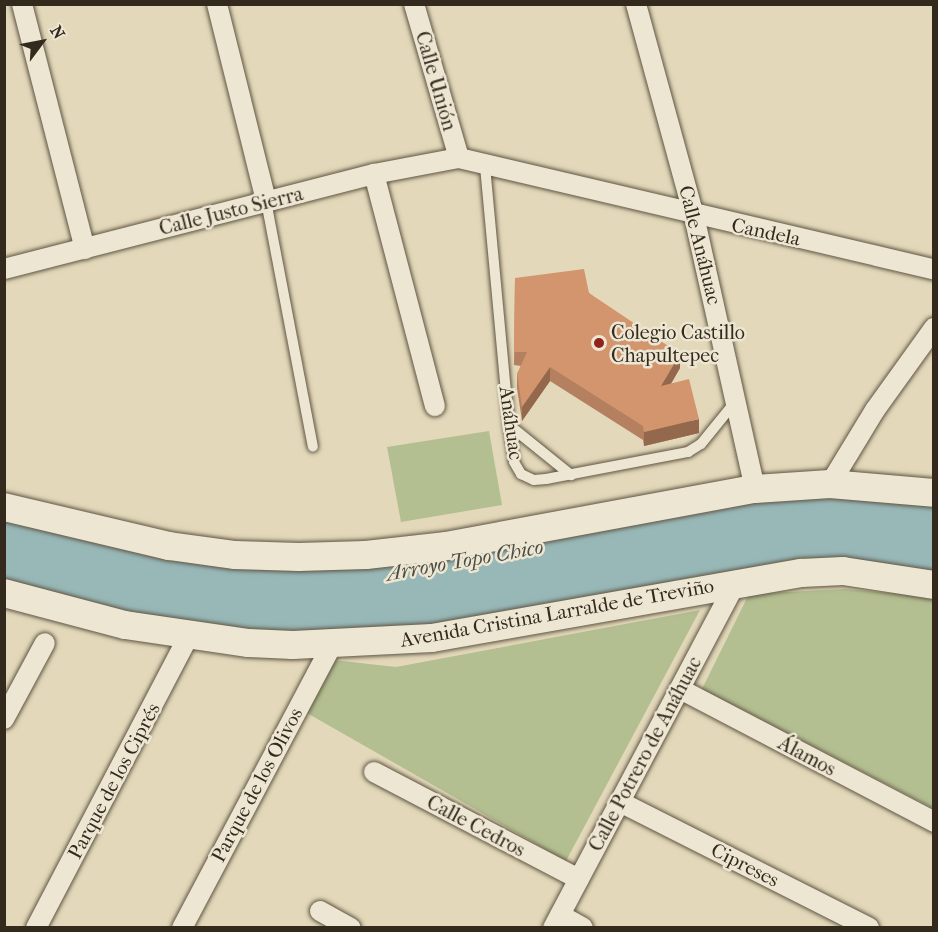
<!DOCTYPE html>
<meta charset="utf-8">
<style>
body{margin:0}
#map{position:relative;width:938px;height:932px;overflow:hidden;background:#e3d8b9;font-family:"IM FELL French Canon",serif}
div>[style]{position:absolute}
.green>*{inset:0;background:#b3bf90}
.water>*{inset:0;background:#98b8b8}
.roads{filter:drop-shadow(0 0 2px #5f5544) drop-shadow(0 0 2px #5f5544)}
.lane>*{height:10px;margin:-5px;padding:0 5px;transform-origin:5px;border-radius:5px;background:#ede6d2}
.street>*{height:20px;margin:-10px;padding:0 10px;transform-origin:10px;border-radius:10px;background:#ede6d2}
.secondary>*{height:28px;margin:-14px;padding:0 14px;transform-origin:14px;border-radius:14px;background:#ede6d2}
.wall>*{inset:0;background:#b5805f}
.shaded-wall>*{inset:0;background:#93684d}
.building>*{inset:0;background:#d2956e}
.dots>*{width:16px;height:16px;translate:-50% -50%;box-sizing:border-box;border:3px solid #ede6d2;border-radius:50%}
span{translate:-50% -50%;white-space:nowrap;text-align:center;line-height:1.15;-webkit-text-stroke:5px #ede6d2;paint-order:stroke}
.street-label{font-size:20px;color:#33291d}
.poi-label{font-size:20px;color:#33291d}
.left{translate:0 -50%;text-align:left}
.water-label{font-size:21px;color:#4c4d44;font-style:italic}
.frame{position:absolute;inset:0;border:6px solid #33291d;pointer-events:none}
.north{position:absolute;left:12px;top:12px;width:60px;height:60px;-webkit-text-stroke:4px #ede6d2;paint-order:stroke;rotate:58deg;font-size:16px;font-weight:700;line-height:24px;text-align:center;color:#33291d}
.north::after{content:'';display:block;margin:auto;width:21px;height:27px;background:#33291d;clip-path:polygon(50% 0,100% 100%,50% 72%,0 100%)}
</style>
<div id="map">
<div class="green">
<i style="clip-path:polygon(489px 431px,502px 505px,401px 522px,387px 447px)"></i>
<i style="clip-path:polygon(845px 589px,933px 597px,933px 808px,702px 689px,749px 594px)"></i>
<i style="clip-path:polygon(700px 610px,566px 861px,307px 713px,333px 660px,396px 667px)"></i>
</div>
<div class="water">
<i style="clip-path:polygon(933px 493px,933px 586px,876px 574px,333px 643px,5px 593px,4px 507px,299px 557px,665px 504px)"></i>
</div>
<div class="roads">
<div class="lane">
<i style="left:485px;top:166px;width:260px;rotate:84.7deg"></i>
<i style="left:509px;top:425px;width:37px;rotate:82deg"></i>
<i style="left:514px;top:462px;width:14px;rotate:60deg"></i>
<i style="left:521px;top:474px;width:14px;rotate:25deg"></i>
<i style="left:534px;top:480px;width:12px;rotate:-5deg"></i>
<i style="left:546px;top:479px;width:145px;rotate:-10.8deg"></i>
<i style="left:688px;top:452px;width:15px;rotate:-32deg"></i>
<i style="left:701px;top:444px;width:54px;rotate:-51deg"></i>
<i style="left:266px;top:201px;width:250px;rotate:79.2deg"></i>
<i style="left:509px;top:425px;width:80px;rotate:38.9deg"></i>
</div>
<div class="street">
<i style="left:22px;top:4px;width:253px;rotate:75.6deg"></i>
<i style="left:217px;top:4px;width:203px;rotate:76deg"></i>
<i style="left:414px;top:4px;width:160px;rotate:73.7deg"></i>
<i style="left:636px;top:4px;width:220px;rotate:74.7deg"></i>
<i style="left:694px;top:216px;width:280px;rotate:77.4deg"></i>
<i style="left:374px;top:174px;width:240px;rotate:75.3deg"></i>
<i style="left:4px;top:269px;width:382px;rotate:-14.4deg"></i>
<i style="left:374px;top:174px;width:86px;rotate:-10.7deg"></i>
<i style="left:459px;top:158px;width:488px;rotate:13.2deg"></i>
<i style="left:830px;top:484px;width:87px;rotate:-58.7deg"></i>
<i style="left:875px;top:410px;width:101px;rotate:-54.3deg"></i>
<i style="left:680px;top:689px;width:287px;rotate:27.6deg"></i>
<i style="left:4px;top:719px;width:86px;rotate:-61.7deg"></i>
<i style="left:374px;top:772px;width:231px;rotate:27.6deg"></i>
<i style="left:620px;top:802px;width:279px;rotate:26.8deg"></i>
<i style="left:320px;top:911px;width:35px;rotate:29deg"></i>
<i style="left:560px;top:915px;width:26px;rotate:29deg"></i>
<i style="left:36px;top:928px;width:333px;rotate:-62.4deg"></i>
<i style="left:182px;top:928px;width:323px;rotate:-62.1deg"></i>
<i style="left:553px;top:928px;width:393px;rotate:-62.1deg"></i>
</div>
<div class="secondary">
<i style="left:4px;top:507px;width:170px;rotate:13.3deg"></i>
<i style="left:169px;top:546px;width:67px;rotate:7.8deg"></i>
<i style="left:235px;top:555px;width:64px;rotate:1.8deg"></i>
<i style="left:299px;top:557px;width:67px;rotate:-1.7deg"></i>
<i style="left:366px;top:555px;width:81px;rotate:-6.4deg"></i>
<i style="left:446px;top:546px;width:314px;rotate:-10.5deg"></i>
<i style="left:755px;top:489px;width:75px;rotate:-3.8deg"></i>
<i style="left:830px;top:484px;width:104px;rotate:4.9deg"></i>
<i style="left:4px;top:593px;width:125px;rotate:14.8deg"></i>
<i style="left:125px;top:625px;width:125px;rotate:8.3deg"></i>
<i style="left:249px;top:643px;width:44px;rotate:2.6deg"></i>
<i style="left:293px;top:645px;width:139px;rotate:-2.9deg"></i>
<i style="left:432px;top:638px;width:375px;rotate:-10deg"></i>
<i style="left:801px;top:573px;width:42px;rotate:-2.7deg"></i>
<i style="left:843px;top:571px;width:92px;rotate:8.7deg"></i>
</div>
</div>
<div class="wall">
<i style="clip-path:polygon(515px 278px,589px 293px,680px 368px,671px 384px,699px 433px,644px 446px,643px 440px,550px 381px,522px 421px,517px 388px,517px 374px,521px 366px,514px 365px)"></i>
</div>
<div class="shaded-wall">
<i style="clip-path:polygon(680px 354px,680px 368px,661px 400px,661px 386px)"></i>
<i style="clip-path:polygon(550px 367px,550px 381px,522px 421px,522px 407px)"></i>
<i style="clip-path:polygon(699px 419px,699px 433px,644px 446px,644px 432px)"></i>
</div>
<div class="building">
<i style="clip-path:polygon(584px 269px,589px 293px,680px 354px,661px 386px,689px 379px,699px 419px,644px 432px,643px 426px,550px 367px,522px 407px,517px 374px,527px 352px,514px 352px,515px 278px)"></i>
</div>
<div class="dots">
<i style="left:599px;top:343px;background:#8f2418"></i>
</div>
<div class="street-label">
<span style="left:436px;top:81px;rotate:74deg">Calle Unión</span>
<span style="left:231px;top:211px;rotate:-14deg">Calle Justo Sierra</span>
<span style="left:766px;top:232px;rotate:12deg">Candela</span>
<span style="left:700px;top:245px;rotate:76deg">Calle Anáhuac</span>
<span style="left:511px;top:423px;rotate:82deg">Anáhuac</span>
<span style="left:557px;top:613px;rotate:-10deg">Avenida Cristina Larralde de Treviño</span>
<span style="left:645px;top:754px;rotate:-62deg">Calle Potrero de Anáhuac</span>
<span style="left:807px;top:756px;rotate:28deg">Álamos</span>
<span style="left:114px;top:781px;rotate:-62deg">Parque de los Ciprés</span>
<span style="left:257px;top:785px;rotate:-62deg">Parque de los Olivos</span>
<span style="left:476px;top:826px;rotate:28deg">Calle Cedros</span>
<span style="left:745px;top:865px;rotate:27deg">Cipreses</span>
</div>
<div class="poi-label">
<span class="left" style="left:611px;top:344px">Colegio Castillo<br>Chapultepec</span>
</div>
<div class="water-label">
<span style="left:465px;top:560px;rotate:-10deg">Arroyo Topo Chico</span>
</div>
<div class="frame"></div>
<div class="north">N</div>
</div>
